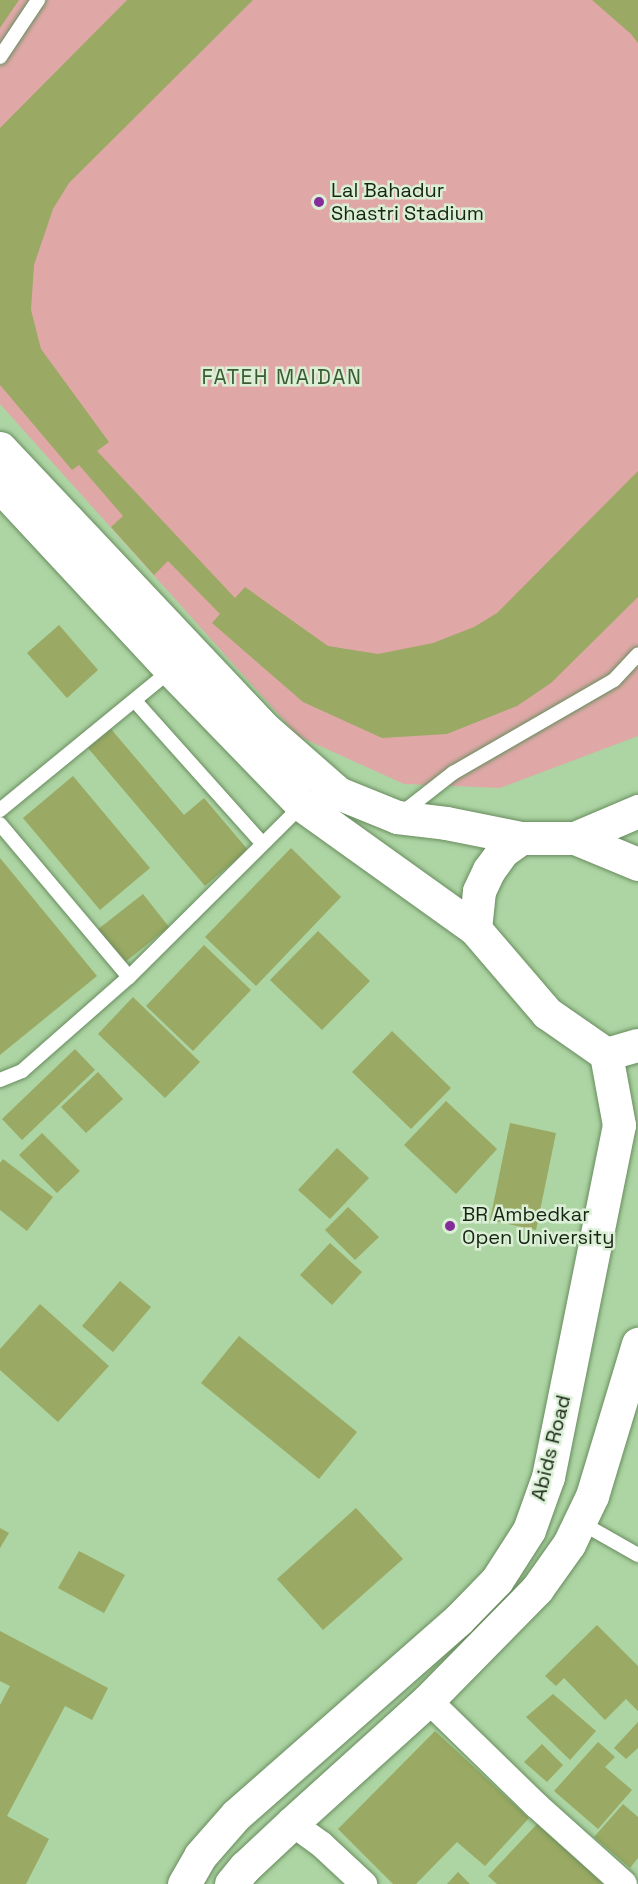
<!DOCTYPE html>
<style>
body{margin:0}
#map{position:relative;width:638px;height:1884px;overflow:hidden;background:#add4a3;font-family:"Space Grotesk",sans-serif}
div>[style]{position:absolute}
.green>*{inset:0;background:#dfa8a7}
.building>*{inset:0;background:#9aa963}
.roads{filter:drop-shadow(0 0 2px #688c5e) drop-shadow(0 0 2px #688c5e)}
.service>*{height:14px;margin:-7px;padding:0 7px;transform-origin:7px;border-radius:7px;background:#fff}
.minor>*{height:26px;margin:-13px;padding:0 13px;transform-origin:13px;border-radius:13px;background:#fff}
.primary>*{height:33px;margin:-16.5px;padding:0 16.5px;transform-origin:16.5px;border-radius:16.5px;background:#fff}
.dots>*{width:16px;height:16px;translate:-50% -50%;box-sizing:border-box;border:3px solid #dbefd6;border-radius:50%}
span{translate:-50% -50%;white-space:nowrap;text-align:center;line-height:1.15;-webkit-text-stroke:5px #dbefd6;paint-order:stroke}
.poi-label{font-size:20px;color:#162512}
.left{translate:0 -50%;text-align:left}
.street-label{font-size:20px;color:#162512}
.neighbourhood-label{font-size:21px;color:#3a5c30;letter-spacing:1.5px}
</style>
<div id="map">
<div class="green">
<i style="clip-path:polygon(0 0,638px 0,638px 736px,500px 788px,404px 784px,298px 736px,0 404px)"></i>
</div>
<div class="building">
<i style="clip-path:polygon(0 0,19px 0,0 28px)"></i>
<i style="clip-path:polygon(127px 0,253px 0,69px 183px,53px 209px,34px 265px,31px 310px,41px 349px,109px 442px,97px 451px,235px 598px,245px 587px,328px 646px,378px 654px,433px 643px,474px 627px,497px 613px,638px 471px,638px 597px,551px 683px,517px 706px,447px 734px,382px 738px,303px 702px,212px 623px,220px 614px,168px 561px,154px 575px,111px 527px,123px 516px,79px 465px,72px 470px,0 385px,0 128px)"></i>
<i style="clip-path:polygon(592px 0,638px 0,638px 43px,631px 34px)"></i>
<i style="clip-path:polygon(59px 625px,98px 670px,67px 698px,27px 653px)"></i>
<i style="clip-path:polygon(111px 729px,184px 815px,204px 798px,248px 850px,205px 886px,88px 748px)"></i>
<i style="clip-path:polygon(73px 776px,150px 868px,100px 910px,23px 818px)"></i>
<i style="clip-path:polygon(291px 848px,341px 897px,256px 986px,205px 937px)"></i>
<i style="clip-path:polygon(0 858px,97px 976px,0 1055px)"></i>
<i style="clip-path:polygon(143px 894px,169px 927px,124px 963px,97px 930px)"></i>
<i style="clip-path:polygon(318px 931px,370px 981px,322px 1030px,270px 980px)"></i>
<i style="clip-path:polygon(204px 945px,251px 990px,193px 1051px,146px 1006px)"></i>
<i style="clip-path:polygon(133px 997px,200px 1062px,165px 1098px,98px 1034px)"></i>
<i style="clip-path:polygon(392px 1031px,451px 1088px,411px 1129px,352px 1072px)"></i>
<i style="clip-path:polygon(75px 1049px,95px 1070px,22px 1140px,2px 1119px)"></i>
<i style="clip-path:polygon(98px 1072px,123px 1099px,86px 1133px,61px 1107px)"></i>
<i style="clip-path:polygon(446px 1101px,497px 1149px,456px 1194px,404px 1145px)"></i>
<i style="clip-path:polygon(510px 1123px,556px 1133px,536px 1230px,490px 1220px)"></i>
<i style="clip-path:polygon(42px 1133px,80px 1171px,57px 1193px,19px 1155px)"></i>
<i style="clip-path:polygon(337px 1148px,369px 1178px,330px 1219px,298px 1190px)"></i>
<i style="clip-path:polygon(3px 1159px,53px 1197px,27px 1231px,0 1210px,0 1163px)"></i>
<i style="clip-path:polygon(348px 1207px,379px 1237px,355px 1260px,325px 1230px)"></i>
<i style="clip-path:polygon(330px 1243px,362px 1272px,332px 1305px,300px 1275px)"></i>
<i style="clip-path:polygon(120px 1281px,151px 1307px,113px 1352px,82px 1326px)"></i>
<i style="clip-path:polygon(40px 1304px,109px 1366px,58px 1422px,0 1370px,0 1349px)"></i>
<i style="clip-path:polygon(239px 1336px,357px 1432px,319px 1479px,201px 1383px)"></i>
<i style="clip-path:polygon(356px 1508px,403px 1559px,323px 1630px,277px 1579px)"></i>
<i style="clip-path:polygon(0 1528px,9px 1533px,0 1548px)"></i>
<i style="clip-path:polygon(79px 1551px,125px 1575px,104px 1613px,58px 1588px)"></i>
<i style="clip-path:polygon(597px 1625px,638px 1666px,638px 1711px,626px 1699px,605px 1720px,564px 1678px,556px 1686px,545px 1676px)"></i>
<i style="clip-path:polygon(0 1631px,108px 1688px,92px 1720px,65px 1706px,7px 1816px,49px 1839px,26px 1884px,0 1884px,0 1705px,10px 1686px,0 1681px)"></i>
<i style="clip-path:polygon(553px 1694px,596px 1731px,570px 1760px,526px 1717px)"></i>
<i style="clip-path:polygon(638px 1722px,638px 1748px,626px 1759px,614px 1748px)"></i>
<i style="clip-path:polygon(435px 1731px,529px 1818px,485px 1866px,457px 1842px,416px 1884px,393px 1884px,338px 1829px)"></i>
<i style="clip-path:polygon(598px 1742px,615px 1757px,605px 1767px,632px 1790px,598px 1829px,554px 1791px)"></i>
<i style="clip-path:polygon(542px 1744px,563px 1765px,547px 1782px,524px 1762px)"></i>
<i style="clip-path:polygon(623px 1804px,638px 1817px,638px 1858px,630px 1868px,594px 1837px)"></i>
<i style="clip-path:polygon(539px 1822px,603px 1884px,497px 1884px,488px 1876px)"></i>
<i style="clip-path:polygon(458px 1872px,470px 1884px,447px 1884px)"></i>
</div>
<div class="roads">
<div class="service">
<i style="left:0;top:57px;width:69px;rotate:-56.3deg"></i>
<i style="left:135px;top:701px;width:191px;rotate:48.2deg"></i>
<i style="left:0;top:810px;width:221px;rotate:-39.3deg"></i>
<i style="left:402px;top:813px;width:65px;rotate:-38.1deg"></i>
<i style="left:453px;top:773px;width:186px;rotate:-30deg"></i>
<i style="left:614px;top:680px;width:35px;rotate:-47deg"></i>
<i style="left:0;top:824px;width:200px;rotate:49.9deg"></i>
<i style="left:0;top:1080px;width:24px;rotate:-22deg"></i>
<i style="left:22px;top:1071px;width:142px;rotate:-41.3deg"></i>
<i style="left:129px;top:977px;width:244px;rotate:-44.8deg"></i>
<i style="left:580px;top:1522px;width:67px;rotate:29.6deg"></i>
</div>
<div class="minor">
<i style="left:428px;top:1700px;width:151px;rotate:44.2deg"></i>
<i style="left:536px;top:1805px;width:118px;rotate:41.9deg"></i>
<i style="left:292px;top:1823px;width:36px;rotate:36deg"></i>
<i style="left:321px;top:1844px;width:59px;rotate:42.9deg"></i>
</div>
<div class="primary">
<i style="left:0;top:448px;width:386px;rotate:46.7deg"></i>
<i style="left:265px;top:729px;width:97px;rotate:41.2deg"></i>
<i style="left:338px;top:793px;width:64px;rotate:22.1deg"></i>
<i style="left:397px;top:817px;width:49px;rotate:7deg"></i>
<i style="left:446px;top:823px;width:76px;rotate:11.3deg"></i>
<i style="left:521px;top:838px;width:54px"></i>
<i style="left:575px;top:838px;width:68px;rotate:22.4deg"></i>
<i style="left:0;top:486px;width:251px;rotate:47.1deg"></i>
<i style="left:171px;top:670px;width:188px;rotate:45.9deg"></i>
<i style="left:302px;top:805px;width:213px;rotate:35.6deg"></i>
<i style="left:475px;top:929px;width:111px;rotate:49.4deg"></i>
<i style="left:547px;top:1013px;width:72px;rotate:34.8deg"></i>
<i style="left:575px;top:838px;width:69px;rotate:-23.2deg"></i>
<i style="left:475px;top:929px;width:38px;rotate:-84deg"></i>
<i style="left:479px;top:891px;width:23px;rotate:-65deg"></i>
<i style="left:489px;top:870px;width:24px;rotate:-54deg"></i>
<i style="left:503px;top:851px;width:22px;rotate:-36deg"></i>
<i style="left:606px;top:1054px;width:33px;rotate:-16deg"></i>
<i style="left:184px;top:1884px;width:32px;rotate:-60deg"></i>
<i style="left:200px;top:1856px;width:55px;rotate:-48.7deg"></i>
<i style="left:236px;top:1815px;width:297px;rotate:-41.3deg"></i>
<i style="left:459px;top:1619px;width:54px;rotate:-45.7deg"></i>
<i style="left:497px;top:1580px;width:59px;rotate:-57.4deg"></i>
<i style="left:529px;top:1530px;width:56px;rotate:-70.3deg"></i>
<i style="left:548px;top:1477px;width:359px;rotate:-78.6deg"></i>
<i style="left:619px;top:1125px;width:72px;rotate:-100.4deg"></i>
<i style="left:231px;top:1884px;width:22px;rotate:-51deg"></i>
<i style="left:245px;top:1867px;width:64px;rotate:-43.1deg"></i>
<i style="left:292px;top:1823px;width:183px;rotate:-42.1deg"></i>
<i style="left:428px;top:1700px;width:156px;rotate:-45.5deg"></i>
<i style="left:537px;top:1589px;width:55px;rotate:-54.6deg"></i>
<i style="left:569px;top:1544px;width:53px;rotate:-64.4deg"></i>
<i style="left:592px;top:1496px;width:159px;rotate:-73.2deg"></i>
</div>
</div>
<div class="dots">
<i style="left:319px;top:202px;background:#842c99"></i>
<i style="left:450px;top:1226px;background:#842c99"></i>
</div>
<div class="poi-label">
<span class="left" style="left:331px;top:202px">Lal Bahadur<br>Shastri Stadium</span>
<span class="left" style="left:462px;top:1226px">BR Ambedkar<br>Open University</span>
</div>
<div class="street-label">
<span style="left:551px;top:1448px;rotate:-76deg">Abids Road</span>
</div>
<div class="neighbourhood-label">
<span style="left:282px;top:377px">FATEH MAIDAN</span>
</div>
</div>
